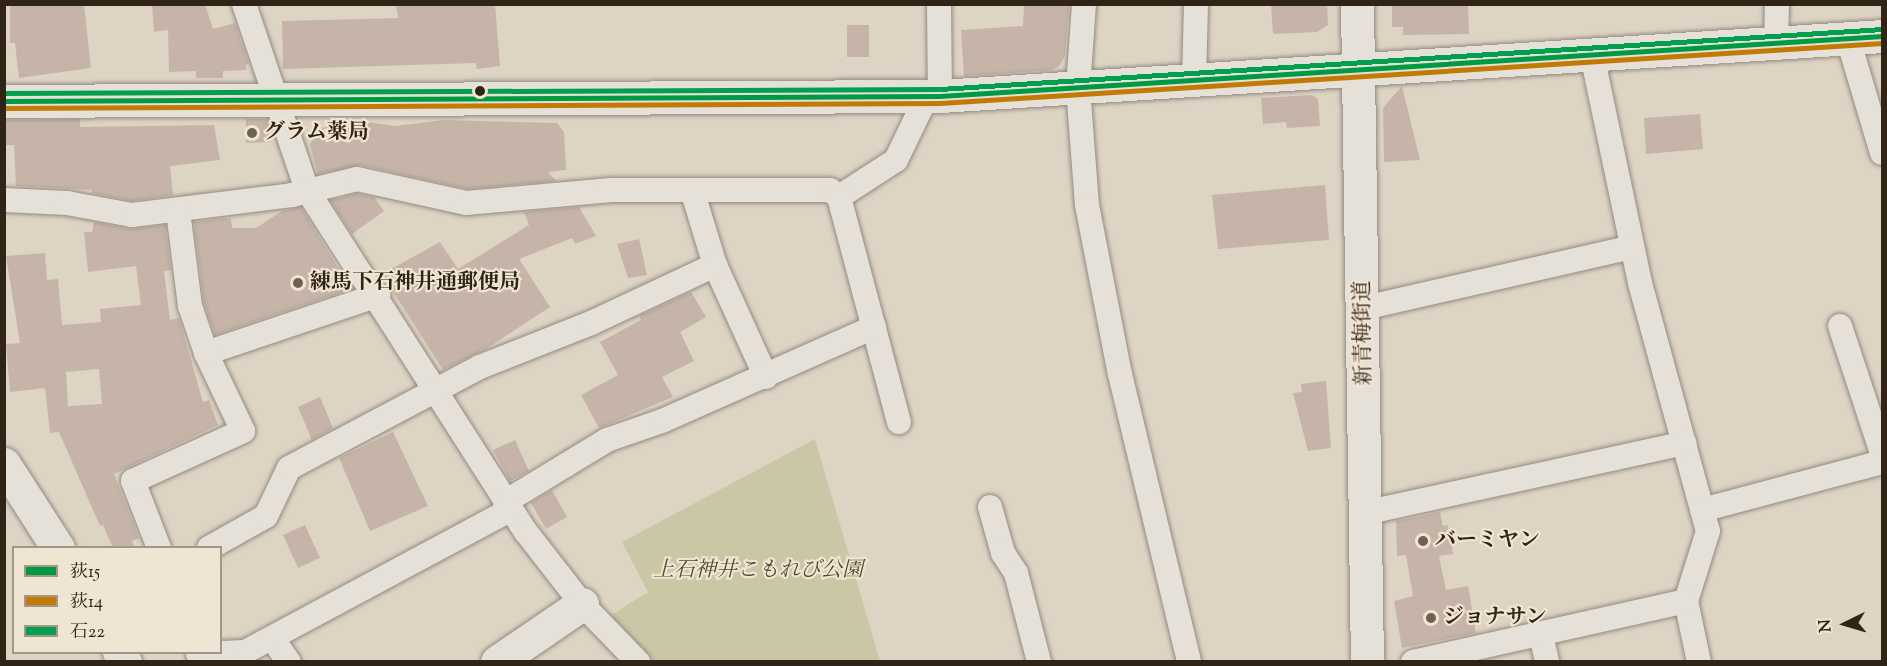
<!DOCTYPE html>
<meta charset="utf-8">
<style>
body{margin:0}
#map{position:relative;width:1887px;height:666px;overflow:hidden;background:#ded4c4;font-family:"Sorts Mill Goudy","Noto Serif JP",serif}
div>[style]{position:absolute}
.green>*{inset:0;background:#cac7a6}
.building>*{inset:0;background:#c7b4a9}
.roads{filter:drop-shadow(0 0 2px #928b80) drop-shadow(0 0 2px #928b80)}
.street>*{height:24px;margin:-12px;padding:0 12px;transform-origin:12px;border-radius:12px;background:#e5e0d8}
.secondary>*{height:33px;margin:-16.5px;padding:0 16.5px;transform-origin:16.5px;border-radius:16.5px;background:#e5e0d8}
.bus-1>*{height:4.5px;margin:-2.25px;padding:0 2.25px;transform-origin:2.25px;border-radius:2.25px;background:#094}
.bus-2>*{height:4.5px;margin:-2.25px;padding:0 2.25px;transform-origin:2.25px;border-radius:2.25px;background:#c27a06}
.bus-3>*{height:4.5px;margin:-2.25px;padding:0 2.25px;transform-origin:2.25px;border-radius:2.25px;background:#02a04e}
.dots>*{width:16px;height:16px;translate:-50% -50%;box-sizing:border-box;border:3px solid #f0e5d2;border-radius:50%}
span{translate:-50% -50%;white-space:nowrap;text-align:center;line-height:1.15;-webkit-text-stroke:4.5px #f0e5d2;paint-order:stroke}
.poi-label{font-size:21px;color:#2f2416;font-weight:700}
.left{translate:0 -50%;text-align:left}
.street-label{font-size:21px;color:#2f2416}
.park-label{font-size:21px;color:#524a34;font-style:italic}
.frame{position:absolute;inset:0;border:6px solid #2f2416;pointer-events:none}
.legend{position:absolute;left:12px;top:546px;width:210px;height:108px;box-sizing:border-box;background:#f0e5d2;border:2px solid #a39887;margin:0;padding:8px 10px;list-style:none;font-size:18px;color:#2f2416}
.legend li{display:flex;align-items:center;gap:12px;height:30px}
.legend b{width:30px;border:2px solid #a39887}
.north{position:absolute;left:1815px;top:594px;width:60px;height:60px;-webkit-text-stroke:4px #f0e5d2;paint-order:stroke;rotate:265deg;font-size:16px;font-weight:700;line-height:24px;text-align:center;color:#2f2416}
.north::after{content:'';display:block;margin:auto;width:21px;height:27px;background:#2f2416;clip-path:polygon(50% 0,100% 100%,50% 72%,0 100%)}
</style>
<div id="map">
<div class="green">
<i style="clip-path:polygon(815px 439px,880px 661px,654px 661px,611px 615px,648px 592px,622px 542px)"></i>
</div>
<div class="building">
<i style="clip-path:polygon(10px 4px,84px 4px,91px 68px,19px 78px,15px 43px,10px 43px)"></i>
<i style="clip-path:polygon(152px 4px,205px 4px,213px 29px,235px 23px,249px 64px,246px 64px,246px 70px,223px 71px,223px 78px,196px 78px,196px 71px,169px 72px,168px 30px,154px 32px)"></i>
<i style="clip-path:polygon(396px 4px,495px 4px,500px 66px,477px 69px,476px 63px,283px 69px,282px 21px,398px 18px)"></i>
<i style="clip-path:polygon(1024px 4px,1069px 6px,1065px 55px,1060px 65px,1053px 70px,964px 76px,961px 30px,1023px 26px)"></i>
<i style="clip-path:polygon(1271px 4px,1327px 4px,1328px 25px,1317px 32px,1273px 34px)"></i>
<i style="clip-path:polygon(1392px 4px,1468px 4px,1469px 34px,1403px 35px,1403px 27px,1392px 27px)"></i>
<i style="clip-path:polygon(847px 25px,869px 25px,869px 57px,847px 57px)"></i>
<i style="clip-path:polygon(1402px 86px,1420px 160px,1384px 162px,1383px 108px)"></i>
<i style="clip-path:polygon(1312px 95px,1318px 99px,1320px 126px,1287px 128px,1286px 122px,1263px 124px,1261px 98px)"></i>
<i style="clip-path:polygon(1700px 114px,1703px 149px,1646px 154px,1644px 118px)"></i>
<i style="clip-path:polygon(80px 119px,80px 127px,214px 125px,220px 160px,170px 166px,173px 195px,132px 201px,92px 193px,92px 190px,16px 186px,14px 145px,4px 145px,4px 120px)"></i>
<i style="clip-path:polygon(246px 119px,268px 119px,270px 142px,246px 143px)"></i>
<i style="clip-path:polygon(444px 120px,557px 123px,564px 132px,566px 170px,548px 172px,556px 181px,467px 189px,360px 165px,318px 174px,310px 144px,321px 128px,360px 121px,395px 126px)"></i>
<i style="clip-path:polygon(1325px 185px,1329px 240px,1218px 249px,1212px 195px)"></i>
<i style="clip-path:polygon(357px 194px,374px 197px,384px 211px,352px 234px,330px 200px)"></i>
<i style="clip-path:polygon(301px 207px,351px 289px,215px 335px,204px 303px,194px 222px,224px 218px,231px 219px,232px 228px,256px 228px,282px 211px)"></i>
<i style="clip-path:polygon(579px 207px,596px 236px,575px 244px,572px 238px,519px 259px,550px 307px,486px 349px,443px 370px,382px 274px,440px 242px,458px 269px,529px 225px,524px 212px)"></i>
<i style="clip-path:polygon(evenodd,94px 222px,130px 229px,165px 225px,171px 270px,164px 271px,170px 320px,179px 318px,203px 402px,209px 400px,218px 425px,114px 474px,139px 538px,132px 541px,135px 548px,113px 548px,103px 525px,100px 526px,59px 432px,50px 433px,45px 388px,10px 392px,6px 344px,20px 343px,6px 256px,45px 253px,47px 280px,58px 279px,62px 325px,101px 322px,100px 309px,141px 305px,136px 266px,88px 272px,84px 232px,92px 232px,94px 222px,99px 369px,102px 404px,68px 406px,66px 372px,99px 369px)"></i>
<i style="clip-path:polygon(639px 239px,647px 275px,628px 278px,617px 244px)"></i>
<i style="clip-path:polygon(691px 292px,706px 317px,680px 332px,694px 361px,662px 377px,673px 397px,599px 428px,581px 395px,618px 375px,600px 342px,641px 320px,639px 316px)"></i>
<i style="clip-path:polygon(1326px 381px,1331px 448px,1308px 451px,1293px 393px,1302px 392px,1301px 384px)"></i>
<i style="clip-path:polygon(320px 397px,333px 428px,312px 440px,298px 407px)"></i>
<i style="clip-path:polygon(393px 432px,428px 506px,370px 531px,339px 458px)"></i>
<i style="clip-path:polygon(515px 440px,529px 471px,510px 481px,493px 450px)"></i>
<i style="clip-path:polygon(552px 490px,567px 517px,546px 529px,531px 503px)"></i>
<i style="clip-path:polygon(1440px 512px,1443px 526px,1448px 525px,1453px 554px,1439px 556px,1446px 590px,1468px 586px,1476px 633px,1402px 648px,1394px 601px,1413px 596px,1406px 555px,1397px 556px,1396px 521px)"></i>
<i style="clip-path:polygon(305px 525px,320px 558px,298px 568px,283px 535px)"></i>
</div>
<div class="roads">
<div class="street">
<i style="left:244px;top:4px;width:196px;rotate:71.3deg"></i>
<i style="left:307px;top:190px;width:406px;rotate:57.4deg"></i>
<i style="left:526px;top:532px;width:91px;rotate:52.1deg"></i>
<i style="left:582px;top:604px;width:81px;rotate:46deg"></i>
<i style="left:939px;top:4px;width:92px;rotate:89.4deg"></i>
<i style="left:1084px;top:4px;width:84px;rotate:94.1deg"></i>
<i style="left:1078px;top:88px;width:117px;rotate:85.6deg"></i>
<i style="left:1087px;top:205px;width:172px;rotate:79deg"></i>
<i style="left:1120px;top:374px;width:296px;rotate:76.5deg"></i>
<i style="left:1848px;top:39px;width:119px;rotate:73.4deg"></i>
<i style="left:1776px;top:44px;width:40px;rotate:-88.6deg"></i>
<i style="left:1592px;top:55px;width:233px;rotate:78.1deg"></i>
<i style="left:1640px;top:283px;width:257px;rotate:74.7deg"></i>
<i style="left:1708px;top:531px;width:73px;rotate:107.4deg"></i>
<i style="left:1686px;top:601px;width:62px;rotate:78deg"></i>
<i style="left:1194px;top:81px;width:77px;rotate:-88.5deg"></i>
<i style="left:692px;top:190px;width:78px;rotate:73deg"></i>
<i style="left:715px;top:265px;width:123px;rotate:65.5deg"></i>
<i style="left:839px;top:197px;width:68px;rotate:-33deg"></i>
<i style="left:896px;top:160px;width:71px;rotate:-64.2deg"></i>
<i style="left:4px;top:200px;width:63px;rotate:2.7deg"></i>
<i style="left:67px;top:203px;width:66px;rotate:10.5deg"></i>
<i style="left:132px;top:215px;width:161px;rotate:-7.1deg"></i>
<i style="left:292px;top:195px;width:67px;rotate:-13.8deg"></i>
<i style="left:357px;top:179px;width:112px;rotate:12.4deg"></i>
<i style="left:466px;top:203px;width:146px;rotate:-5.1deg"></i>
<i style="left:611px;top:190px;width:219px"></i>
<i style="left:830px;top:190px;width:11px;rotate:38deg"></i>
<i style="left:839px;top:197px;width:233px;rotate:75.1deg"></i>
<i style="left:1364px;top:308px;width:275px;rotate:-12.8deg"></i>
<i style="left:1840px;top:326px;width:134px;rotate:71.7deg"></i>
<i style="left:206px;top:353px;width:182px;rotate:-18.6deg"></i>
<i style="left:505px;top:502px;width:119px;rotate:-31.3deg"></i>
<i style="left:607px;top:440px;width:58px;rotate:-19.1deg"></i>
<i style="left:662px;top:421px;width:232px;rotate:-23.9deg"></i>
<i style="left:990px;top:507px;width:48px;rotate:74.2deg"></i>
<i style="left:1003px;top:553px;width:24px;rotate:57deg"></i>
<i style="left:1016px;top:573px;width:92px;rotate:75.5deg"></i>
<i style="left:1702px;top:510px;width:186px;rotate:-14.9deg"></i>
<i style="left:1364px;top:513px;width:328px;rotate:-12.3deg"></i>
<i style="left:159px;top:548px;width:72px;rotate:-111.2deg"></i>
<i style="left:133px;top:481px;width:121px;rotate:-24.4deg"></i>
<i style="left:243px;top:431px;width:86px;rotate:-115.4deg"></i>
<i style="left:206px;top:353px;width:50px;rotate:-108.8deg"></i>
<i style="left:190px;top:306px;width:96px;rotate:-97.2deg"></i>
<i style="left:209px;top:548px;width:65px;rotate:-29.3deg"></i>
<i style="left:266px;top:516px;width:53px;rotate:-64.4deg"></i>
<i style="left:289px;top:468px;width:216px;rotate:-27.9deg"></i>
<i style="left:480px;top:367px;width:119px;rotate:-21.6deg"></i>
<i style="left:591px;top:323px;width:137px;rotate:-25.1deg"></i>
<i style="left:1541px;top:635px;width:28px;rotate:77deg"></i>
<i style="left:272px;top:638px;width:29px;rotate:55deg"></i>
<i style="left:198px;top:654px;width:47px;rotate:-2.4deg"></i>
<i style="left:245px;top:652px;width:301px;rotate:-28.2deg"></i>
<i style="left:1413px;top:662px;width:280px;rotate:-12.6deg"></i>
</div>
<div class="secondary">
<i style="left:1357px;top:4px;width:658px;rotate:89.13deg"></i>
<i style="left:4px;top:101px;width:936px;rotate:-0.31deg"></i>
<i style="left:940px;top:96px;width:944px;rotate:-3.64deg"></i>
<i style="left:4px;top:464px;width:100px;rotate:57.3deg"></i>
<i style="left:119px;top:652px;width:12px;rotate:59deg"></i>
<i style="left:497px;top:662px;width:103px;rotate:-34.3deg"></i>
</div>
</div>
<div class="bus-1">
<i style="left:4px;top:101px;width:936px;rotate:-0.31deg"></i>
<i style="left:940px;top:96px;width:944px;rotate:-3.64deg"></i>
</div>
<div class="bus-2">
<i style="left:4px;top:108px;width:936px;rotate:-0.31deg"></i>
<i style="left:940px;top:103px;width:944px;rotate:-3.64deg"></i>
</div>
<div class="bus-3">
<i style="left:4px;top:93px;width:936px;rotate:-0.24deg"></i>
<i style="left:940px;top:89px;width:944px;rotate:-3.64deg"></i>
</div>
<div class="dots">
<i style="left:480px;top:91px;background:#2f2416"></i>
<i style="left:252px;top:133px;background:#6c6253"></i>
<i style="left:298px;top:283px;background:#6c6253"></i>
<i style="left:1423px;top:541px;background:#6c6253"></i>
<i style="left:1431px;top:618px;background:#6c6253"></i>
</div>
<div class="poi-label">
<span class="left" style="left:264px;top:133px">グラム薬局</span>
<span class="left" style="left:310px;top:283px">練馬下石神井通郵便局</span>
<span class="left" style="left:1435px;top:541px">バーミヤン</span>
<span class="left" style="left:1443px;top:618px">ジョナサン</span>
</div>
<div class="street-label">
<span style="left:1364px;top:333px;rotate:-91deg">新青梅街道</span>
</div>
<div class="park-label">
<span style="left:758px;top:571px">上石神井こもれび公園</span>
</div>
<div class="frame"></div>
<ul class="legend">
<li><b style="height:8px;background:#094"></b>荻15</li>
<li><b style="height:8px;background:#c27a06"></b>荻14</li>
<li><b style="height:8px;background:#02a04e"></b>石22</li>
</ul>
<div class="north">N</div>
</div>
